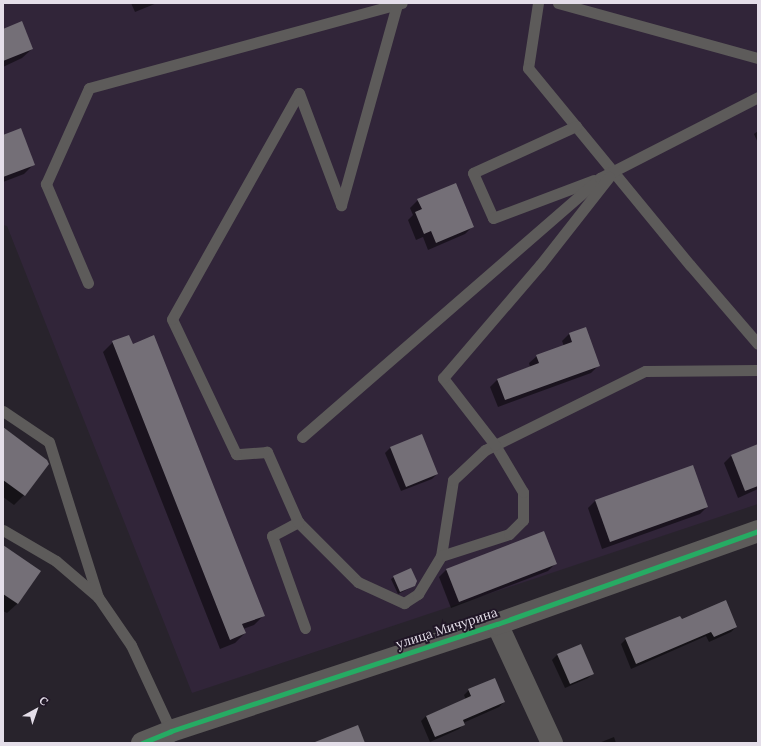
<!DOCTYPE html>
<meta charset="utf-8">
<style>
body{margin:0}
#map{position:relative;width:761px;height:746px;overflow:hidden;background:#28232c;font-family:Lora,serif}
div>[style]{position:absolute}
.built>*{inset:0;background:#312539}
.shadow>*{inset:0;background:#0007}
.building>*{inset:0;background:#746f77}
.lane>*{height:11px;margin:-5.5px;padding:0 5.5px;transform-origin:5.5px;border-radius:5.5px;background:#5d5b5a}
.street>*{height:22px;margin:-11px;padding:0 11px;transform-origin:11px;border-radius:11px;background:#5d5b5a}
.cycleway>*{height:5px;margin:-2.5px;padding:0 2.5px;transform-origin:2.5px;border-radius:2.5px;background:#26ab63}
span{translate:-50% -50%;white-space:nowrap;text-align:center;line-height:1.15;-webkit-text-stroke:4px #201626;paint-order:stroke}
.street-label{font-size:13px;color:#e4dee9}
.frame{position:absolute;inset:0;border:4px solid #e4dee9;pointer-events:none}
.north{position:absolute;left:16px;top:690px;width:40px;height:40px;-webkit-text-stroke:3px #201626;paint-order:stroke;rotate:40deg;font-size:11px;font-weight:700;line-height:16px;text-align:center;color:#e4dee9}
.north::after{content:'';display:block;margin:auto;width:14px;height:18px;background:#e4dee9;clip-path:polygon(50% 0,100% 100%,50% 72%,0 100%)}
</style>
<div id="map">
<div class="built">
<i style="clip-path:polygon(3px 3px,758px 3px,758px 504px,192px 693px,7px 226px,3px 225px)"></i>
</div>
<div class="shadow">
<i style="clip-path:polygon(131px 3px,157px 3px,135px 12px)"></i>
<i style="clip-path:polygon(3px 30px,32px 49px,22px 58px,3px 67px)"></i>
<i style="clip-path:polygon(758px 131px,758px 143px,754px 134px)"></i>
<i style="clip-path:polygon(3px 136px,34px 164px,24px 174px,3px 182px)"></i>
<i style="clip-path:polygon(418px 200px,472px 227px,465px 234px,428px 250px,423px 237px,416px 240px,408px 220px,413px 215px,410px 208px)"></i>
<i style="clip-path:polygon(569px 334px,599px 365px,591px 373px,498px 407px,490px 387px,498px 379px,530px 367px,529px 363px,537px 356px,564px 346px,562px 341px)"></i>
<i style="clip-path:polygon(113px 342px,264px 615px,254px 625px,243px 629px,245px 633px,235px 643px,220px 649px,103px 352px)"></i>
<i style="clip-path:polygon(3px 428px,47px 464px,24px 495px,14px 505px,3px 497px)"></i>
<i style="clip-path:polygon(422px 435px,437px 474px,432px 479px,401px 491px,385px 453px,390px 448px)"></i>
<i style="clip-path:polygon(758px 445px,758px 489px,738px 498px,724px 463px,731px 456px)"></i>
<i style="clip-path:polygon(595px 501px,707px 507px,700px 514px,602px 549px,588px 508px)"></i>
<i style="clip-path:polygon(3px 546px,39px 572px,17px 604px,7px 613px,3px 611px)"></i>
<i style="clip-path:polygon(556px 563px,548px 571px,451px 608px,439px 577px,446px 570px)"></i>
<i style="clip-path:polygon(394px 577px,414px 586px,398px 594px,391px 579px)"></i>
<i style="clip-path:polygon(681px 621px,736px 627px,731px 632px,709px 642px,706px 636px,631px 669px,621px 644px,626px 639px)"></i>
<i style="clip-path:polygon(580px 645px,593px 673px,588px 678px,565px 688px,552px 660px,557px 655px)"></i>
<i style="clip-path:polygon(469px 690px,504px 702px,499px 707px,463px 723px,464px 724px,459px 729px,430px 742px,421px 721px,426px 716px,466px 700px,464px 695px)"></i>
<i style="clip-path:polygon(614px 737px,616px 743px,599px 743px)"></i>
</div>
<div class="building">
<i style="clip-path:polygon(22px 21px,33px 49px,3px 61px,3px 29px)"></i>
<i style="clip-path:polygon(21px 128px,35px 165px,3px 177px,3px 135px)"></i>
<i style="clip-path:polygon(456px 183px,474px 227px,436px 243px,431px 231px,424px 234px,415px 212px,422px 209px,417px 199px)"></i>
<i style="clip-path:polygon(586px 327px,600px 366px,505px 400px,497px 379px,539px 363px,536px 355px,572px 342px,569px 333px)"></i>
<i style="clip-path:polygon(129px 335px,133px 344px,154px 335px,265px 616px,242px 624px,246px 633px,230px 640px,112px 341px)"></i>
<i style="clip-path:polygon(3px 427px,47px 460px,49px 464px,25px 496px,3px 480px)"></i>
<i style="clip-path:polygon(422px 434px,438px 474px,406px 487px,390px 447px)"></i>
<i style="clip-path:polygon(758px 444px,758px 486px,745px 491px,731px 455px)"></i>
<i style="clip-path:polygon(693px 465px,708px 507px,610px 542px,595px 500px)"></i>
<i style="clip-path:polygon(544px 531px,557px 564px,459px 602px,446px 569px)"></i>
<i style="clip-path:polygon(3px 545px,41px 571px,18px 604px,3px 594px)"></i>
<i style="clip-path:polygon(411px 568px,417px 581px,415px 586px,400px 592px,393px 576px)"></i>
<i style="clip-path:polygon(726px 600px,737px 627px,714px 637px,711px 632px,636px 664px,625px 638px,680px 616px,682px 619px)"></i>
<i style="clip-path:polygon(581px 644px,594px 674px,570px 684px,557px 654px)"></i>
<i style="clip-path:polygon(495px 678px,505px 702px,463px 720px,465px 725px,435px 737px,426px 716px,471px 696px,468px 689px)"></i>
<i style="clip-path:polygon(358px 725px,365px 743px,315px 743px,315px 742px)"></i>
</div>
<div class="lane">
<i style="left:538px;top:3px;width:66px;rotate:98.7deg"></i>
<i style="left:528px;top:68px;width:255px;rotate:50.6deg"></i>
<i style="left:690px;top:265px;width:104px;rotate:49.3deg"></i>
<i style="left:558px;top:3px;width:207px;rotate:15.4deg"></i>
<i style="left:576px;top:126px;width:113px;rotate:155.5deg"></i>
<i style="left:473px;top:173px;width:49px;rotate:66deg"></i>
<i style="left:493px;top:218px;width:108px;rotate:-20.6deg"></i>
<i style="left:88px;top:283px;width:108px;rotate:-113deg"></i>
<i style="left:46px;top:184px;width:105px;rotate:-65.9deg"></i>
<i style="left:89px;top:88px;width:324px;rotate:-15.2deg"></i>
<i style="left:3px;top:411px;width:55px;rotate:34deg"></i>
<i style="left:49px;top:442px;width:163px;rotate:72.5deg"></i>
<i style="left:302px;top:437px;width:395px;rotate:-41deg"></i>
<i style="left:600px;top:178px;width:178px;rotate:-27.1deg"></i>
<i style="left:298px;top:522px;width:85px;rotate:45deg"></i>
<i style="left:358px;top:582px;width:51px;rotate:24.5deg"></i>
<i style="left:404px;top:603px;width:17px;rotate:-33deg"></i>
<i style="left:418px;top:594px;width:44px;rotate:-58.8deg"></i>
<i style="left:441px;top:556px;width:77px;rotate:-81deg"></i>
<i style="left:453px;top:480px;width:44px;rotate:-43.2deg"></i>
<i style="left:485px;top:450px;width:178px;rotate:-26.3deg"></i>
<i style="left:645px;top:371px;width:113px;rotate:-0.5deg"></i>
<i style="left:3px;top:530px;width:61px;rotate:30.3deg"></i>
<i style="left:56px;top:561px;width:55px;rotate:40.6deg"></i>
<i style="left:98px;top:597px;width:58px;rotate:55.5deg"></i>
<i style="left:131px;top:645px;width:95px;rotate:65.1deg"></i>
<i style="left:441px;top:556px;width:71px;rotate:-17.9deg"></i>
<i style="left:509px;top:534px;width:20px;rotate:-45deg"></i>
<i style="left:523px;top:520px;width:28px;rotate:-90deg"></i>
<i style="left:523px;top:492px;width:55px;rotate:-120.8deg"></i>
<i style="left:495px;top:445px;width:85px;rotate:-127.8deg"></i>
<i style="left:443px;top:378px;width:149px;rotate:-49.4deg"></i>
<i style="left:540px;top:265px;width:112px;rotate:-51.9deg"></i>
<i style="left:305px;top:628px;width:98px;rotate:-109.7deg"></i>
<i style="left:272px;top:536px;width:30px;rotate:-28deg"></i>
<i style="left:298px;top:522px;width:77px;rotate:-113.9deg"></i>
<i style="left:267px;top:452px;width:31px;rotate:176deg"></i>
<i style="left:236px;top:454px;width:149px;rotate:-115.4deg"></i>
<i style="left:172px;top:319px;width:259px;rotate:-60.7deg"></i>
<i style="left:299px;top:93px;width:120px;rotate:69.4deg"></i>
<i style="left:341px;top:205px;width:209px;rotate:-74.4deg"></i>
</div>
<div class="street">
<i style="left:497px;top:624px;width:131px;rotate:65.2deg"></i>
<i style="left:142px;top:743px;width:31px;rotate:-22deg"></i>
<i style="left:171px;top:731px;width:343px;rotate:-18.2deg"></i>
<i style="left:497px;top:624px;width:277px;rotate:-19.6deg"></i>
</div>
<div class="cycleway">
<i style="left:142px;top:743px;width:31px;rotate:-22deg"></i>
<i style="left:171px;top:731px;width:343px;rotate:-18.2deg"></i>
<i style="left:497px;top:624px;width:277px;rotate:-19.6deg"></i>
</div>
<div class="street-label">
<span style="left:447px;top:629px;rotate:-18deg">улица Мичурина</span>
</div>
<div class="frame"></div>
<div class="north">С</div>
</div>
